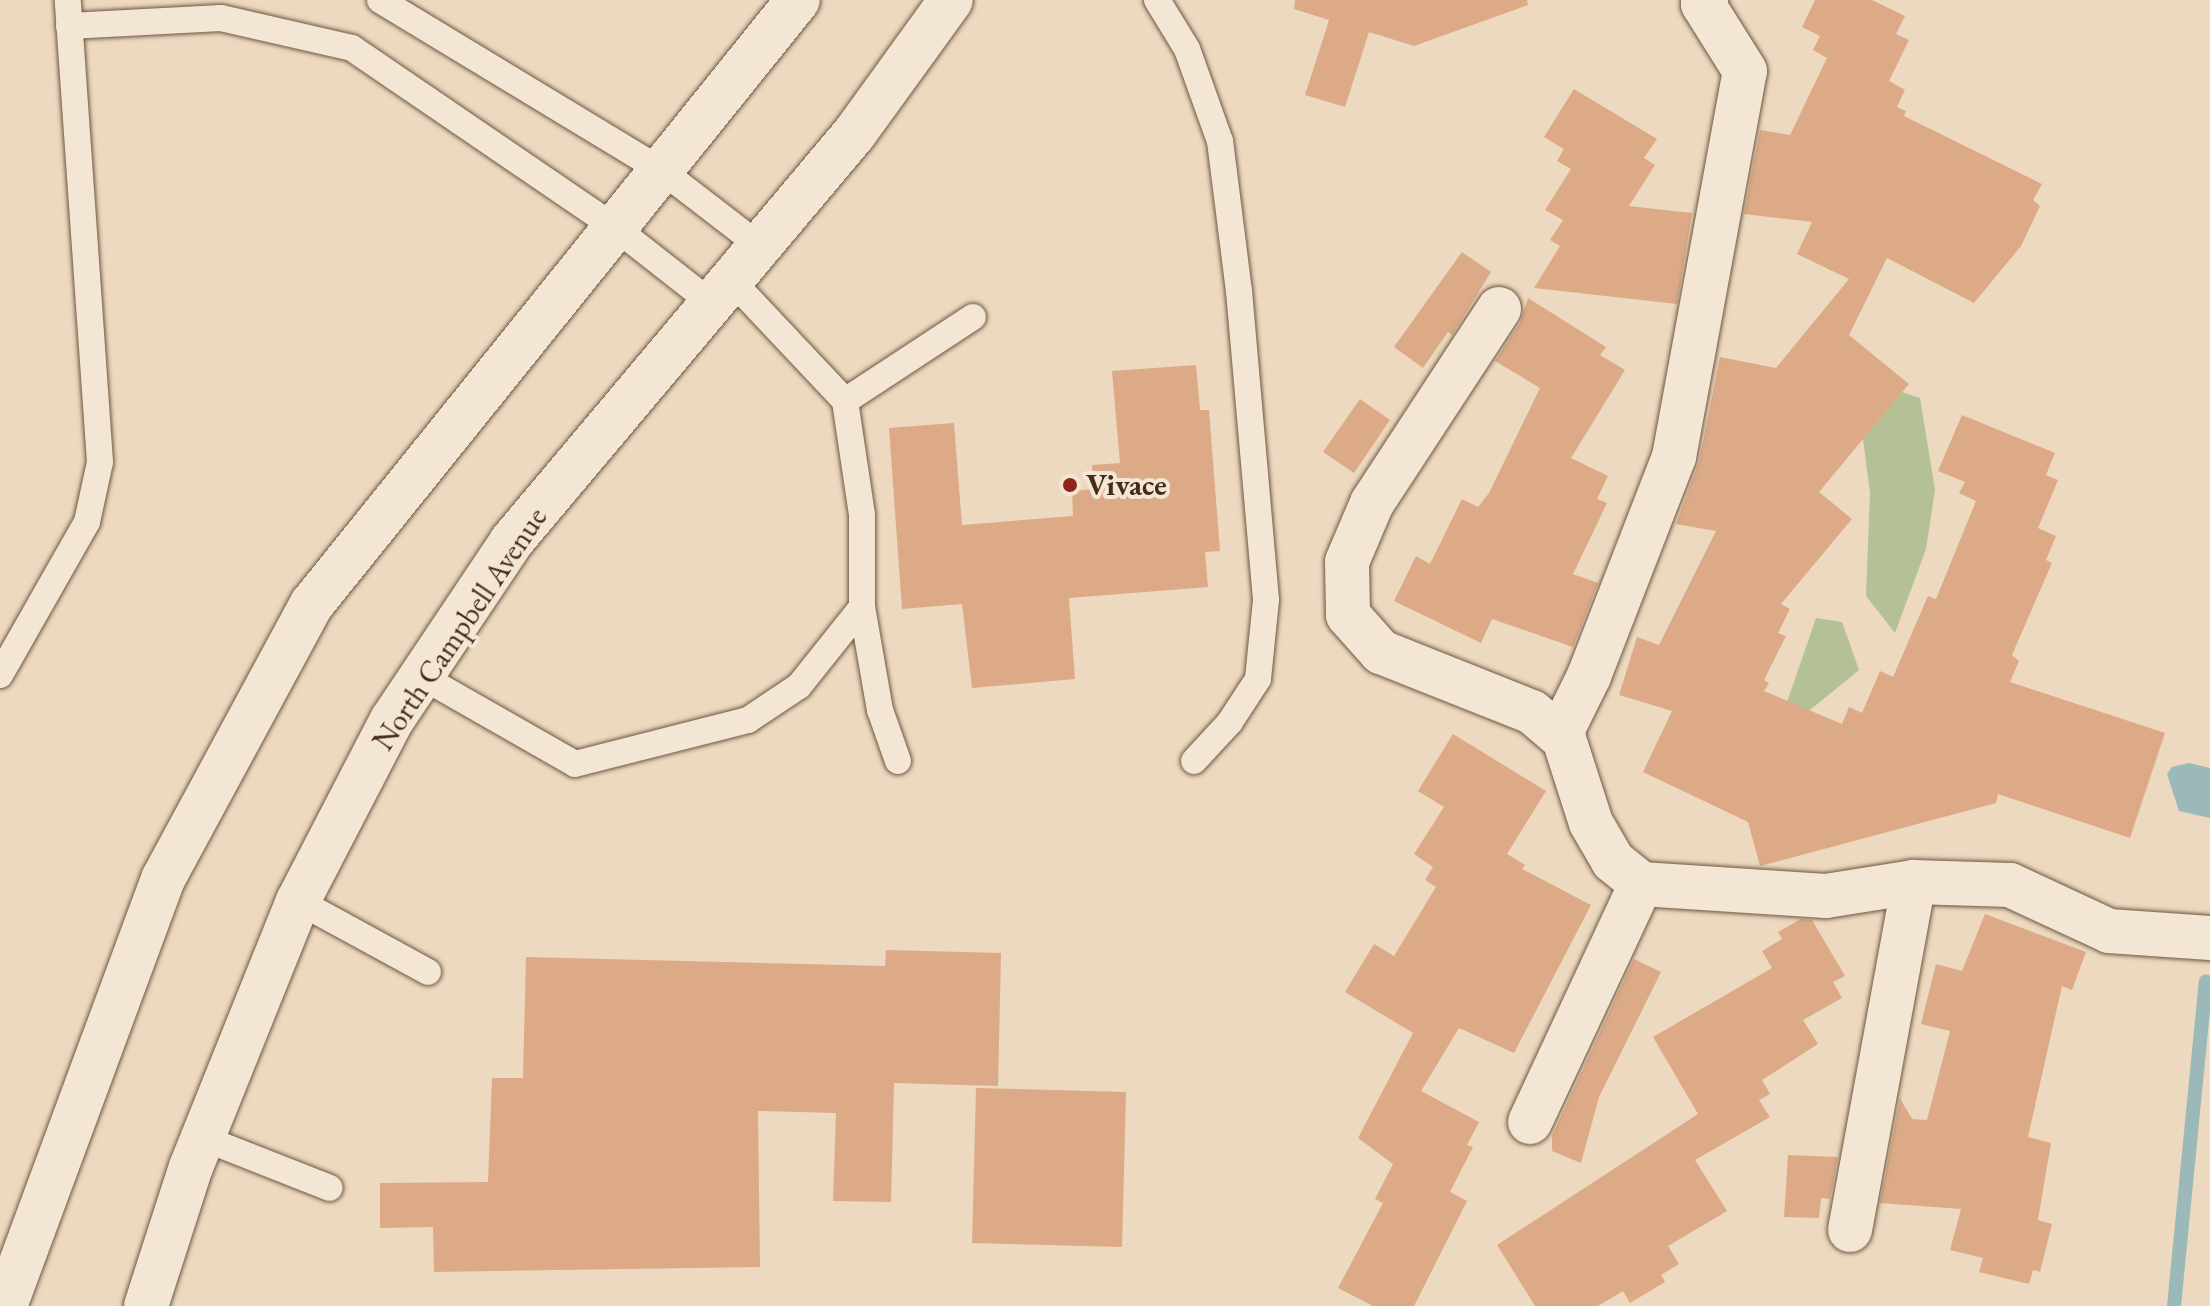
<!DOCTYPE html>
<style>
body{margin:0}
#map{position:relative;width:2210px;height:1306px;overflow:hidden;background:#ecd9bf;font-family:"EB Garamond",serif}
div>[style]{position:absolute}
.green>*{inset:0;background:#b4c095}
.water>*{inset:0;background:#9ab9b8}
.stream>*{height:14px;margin:-7px;padding:0 7px;transform-origin:7px;border-radius:7px;background:#9ab9b8}
.building>*{inset:0;background:#da8}
.roads{filter:drop-shadow(0 0 2px #6f5740) drop-shadow(0 0 2px #6f5740)}
.lane>*{height:26px;margin:-13px;padding:0 13px;transform-origin:13px;border-radius:13px;background:#f3e6d5}
.street>*{height:44px;margin:-22px;padding:0 22px;transform-origin:22px;border-radius:22px;background:#f3e6d5}
.secondary>*{height:44px;margin:-22px;padding:0 22px;transform-origin:22px;border-radius:22px;background:#f3e6d5}
.dots>*{width:22px;height:22px;translate:-50% -50%;box-sizing:border-box;border:4px solid #f3e6d5;border-radius:50%}
span{translate:-50% -50%;white-space:nowrap;text-align:center;line-height:1.15;-webkit-text-stroke:8px #f3e6d5;paint-order:stroke}
.poi-label{font-size:30px;color:#452c16;font-weight:700}
.left{translate:0 -50%;text-align:left}
.street-label{font-size:30px;color:#452c16}
</style>
<div id="map">
<div class="green">
<i style="clip-path:polygon(1902px 392px,1920px 398px,1935px 490px,1926px 549px,1895px 633px,1866px 596px,1870px 493px,1863px 439px)"></i>
<i style="clip-path:polygon(1816px 618px,1842px 622px,1859px 670px,1788px 728px,1784px 711px)"></i>
</div>
<div class="water">
<i style="clip-path:polygon(2189px 763px,2210px 768px,2210px 818px,2179px 811px,2167px 774px,2172px 767px)"></i>
</div>
<div class="stream">
<i style="left:2174px;top:1306px;width:326px;rotate:-84.4deg"></i>
</div>
<div class="building">
<i style="clip-path:polygon(1295px 0,1527px 0,1528px 5px,1414px 46px,1369px 32px,1345px 107px,1305px 95px,1329px 20px,1294px 9px)"></i>
<i style="clip-path:polygon(1815px 0,1872px 0,1905px 16px,1896px 34px,1909px 40px,1889px 81px,1905px 90px,1897px 107px,1906px 111px,1904px 116px,2042px 184px,2033px 200px,2040px 206px,2021px 246px,1974px 303px,1887px 258px,1849px 335px,1909px 384px,1819px 492px,1852px 519px,1781px 604px,1790px 609px,1778px 633px,1786px 636px,1764px 680px,1769px 683px,1764px 691px,1842px 724px,1849px 707px,1862px 713px,1880px 671px,1893px 677px,1928px 596px,1936px 599px,1976px 501px,1959px 493px,1965px 482px,1938px 471px,1962px 415px,2055px 453px,2046px 475px,2058px 480px,2038px 528px,2056px 536px,2046px 560px,2052px 563px,2012px 655px,2019px 661px,2010px 682px,2165px 733px,2130px 838px,1998px 794px,1996px 803px,1760px 866px,1748px 822px,1643px 772px,1672px 711px,1619px 695px,1637px 637px,1659px 645px,1716px 531px,1676px 524px,1699px 462px,1720px 357px,1776px 368px,1849px 279px,1797px 254px,1812px 222px,1744px 214px,1760px 130px,1790px 135px,1827px 58px,1813px 50px,1820px 36px,1802px 27px)"></i>
<i style="clip-path:polygon(1574px 89px,1657px 139px,1644px 158px,1655px 165px,1629px 206px,1692px 213px,1677px 304px,1534px 288px,1560px 246px,1550px 240px,1563px 220px,1545px 210px,1571px 169px,1557px 161px,1564px 149px,1544px 137px)"></i>
<i style="clip-path:polygon(1462px 252px,1491px 272px,1452px 335px,1448px 332px,1423px 368px,1394px 347px)"></i>
<i style="clip-path:polygon(1528px 298px,1606px 347px,1600px 355px,1625px 370px,1571px 458px,1608px 476px,1597px 499px,1607px 503px,1573px 574px,1598px 583px,1573px 647px,1492px 619px,1481px 643px,1394px 601px,1416px 556px,1430px 564px,1462px 499px,1478px 507px,1489px 493px,1540px 388px,1495px 361px,1520px 323px)"></i>
<i style="clip-path:polygon(1196px 365px,1200px 410px,1209px 410px,1220px 551px,1205px 552px,1208px 587px,1069px 598px,1075px 679px,972px 688px,962px 604px,902px 609px,889px 428px,954px 423px,962px 525px,1073px 516px,1072px 491px,1093px 489px,1092px 465px,1120px 463px,1112px 371px)"></i>
<i style="clip-path:polygon(1360px 399px,1390px 420px,1354px 473px,1323px 452px)"></i>
<i style="clip-path:polygon(1453px 734px,1546px 791px,1507px 854px,1525px 865px,1522px 869px,1591px 905px,1514px 1053px,1459px 1028px,1421px 1091px,1479px 1122px,1467px 1145px,1473px 1147px,1450px 1192px,1467px 1201px,1414px 1306px,1373px 1306px,1338px 1288px,1383px 1203px,1375px 1199px,1393px 1164px,1358px 1138px,1413px 1033px,1345px 992px,1374px 944px,1394px 956px,1436px 887px,1425px 880px,1433px 867px,1414px 854px,1444px 807px,1418px 791px)"></i>
<i style="clip-path:polygon(1985px 914px,2086px 952px,2072px 990px,2062px 986px,2028px 1137px,2051px 1143px,2038px 1220px,2052px 1224px,2040px 1272px,2033px 1270px,2029px 1284px,1979px 1272px,1983px 1258px,1950px 1250px,1961px 1209px,1880px 1203px,1900px 1098px,1912px 1119px,1927px 1120px,1950px 1031px,1921px 1024px,1936px 964px,1962px 971px)"></i>
<i style="clip-path:polygon(1801px 919px,1812px 920px,1845px 976px,1833px 982px,1842px 998px,1803px 1020px,1818px 1044px,1762px 1080px,1770px 1094px,1759px 1100px,1770px 1117px,1695px 1160px,1727px 1211px,1668px 1246px,1679px 1264px,1661px 1275px,1665px 1282px,1630px 1303px,1623px 1291px,1598px 1306px,1535px 1306px,1497px 1245px,1698px 1114px,1653px 1037px,1772px 968px,1762px 951px,1782px 939px,1778px 932px)"></i>
<i style="clip-path:polygon(886px 950px,1001px 953px,998px 1086px,894px 1083px,891px 1202px,833px 1201px,836px 1113px,758px 1111px,760px 1267px,434px 1272px,433px 1227px,380px 1228px,380px 1183px,488px 1182px,492px 1078px,523px 1078px,526px 957px,885px 966px)"></i>
<i style="clip-path:polygon(1634px 959px,1661px 972px,1599px 1097px,1581px 1163px,1552px 1151px,1552px 1136px)"></i>
<i style="clip-path:polygon(976px 1088px,1126px 1092px,1122px 1247px,972px 1243px)"></i>
<i style="clip-path:polygon(1788px 1155px,1838px 1157px,1830px 1199px,1821px 1198px,1819px 1218px,1784px 1217px)"></i>
</div>
<div class="roads">
<div class="lane">
<i style="left:380px;top:0;width:328px;rotate:31.2deg"></i>
<i style="left:661px;top:170px;width:126px;rotate:37.6deg"></i>
<i style="left:1157px;top:0;width:57px;rotate:58.5deg"></i>
<i style="left:1187px;top:49px;width:98px;rotate:70.3deg"></i>
<i style="left:1220px;top:141px;width:151px;rotate:82.8deg"></i>
<i style="left:1239px;top:291px;width:310px;rotate:85deg"></i>
<i style="left:1266px;top:600px;width:79px;rotate:95.8deg"></i>
<i style="left:1258px;top:679px;width:51px;rotate:123.1deg"></i>
<i style="left:1230px;top:722px;width:53px;rotate:132.7deg"></i>
<i style="left:69px;top:26px;width:152px;rotate:-3deg"></i>
<i style="left:221px;top:18px;width:134px;rotate:12.9deg"></i>
<i style="left:352px;top:48px;width:321px;rotate:34.3deg"></i>
<i style="left:617px;top:229px;width:123px;rotate:38.1deg"></i>
<i style="left:733px;top:282px;width:163px;rotate:46.7deg"></i>
<i style="left:845px;top:401px;width:115px;rotate:81.5deg"></i>
<i style="left:862px;top:515px;width:92px;rotate:90deg"></i>
<i style="left:862px;top:607px;width:105px;rotate:80.1deg"></i>
<i style="left:880px;top:710px;width:54px;rotate:70.6deg"></i>
<i style="left:845px;top:401px;width:153px;rotate:-33.3deg"></i>
<i style="left:0;top:675px;width:176px;rotate:-60.4deg"></i>
<i style="left:87px;top:522px;width:61px;rotate:-77.8deg"></i>
<i style="left:100px;top:462px;width:463px;rotate:-94deg"></i>
<i style="left:421px;top:676px;width:177px;rotate:29.7deg"></i>
<i style="left:575px;top:764px;width:179px;rotate:-14.3deg"></i>
<i style="left:748px;top:720px;width:61px;rotate:-33.7deg"></i>
<i style="left:799px;top:686px;width:101px;rotate:-51.4deg"></i>
<i style="left:298px;top:901px;width:148px;rotate:28.6deg"></i>
<i style="left:203px;top:1138px;width:136px;rotate:21.5deg"></i>
</div>
<div class="street">
<i style="left:1499px;top:309px;width:232px;rotate:123.2deg"></i>
<i style="left:1372px;top:503px;width:64px;rotate:113deg"></i>
<i style="left:1347px;top:562px;width:53px;rotate:88.9deg"></i>
<i style="left:1348px;top:615px;width:50px;rotate:48.3deg"></i>
<i style="left:1381px;top:652px;width:162px;rotate:21.7deg"></i>
<i style="left:1532px;top:712px;width:42px;rotate:40.2deg"></i>
<i style="left:1564px;top:739px;width:88px;rotate:72.2deg"></i>
<i style="left:1591px;top:823px;width:44px;rotate:59.9deg"></i>
<i style="left:1613px;top:861px;width:36px;rotate:39deg"></i>
<i style="left:1641px;top:884px;width:185px;rotate:3.7deg"></i>
<i style="left:1826px;top:896px;width:89px;rotate:-9deg"></i>
<i style="left:1914px;top:882px;width:96px;rotate:1.8deg"></i>
<i style="left:2010px;top:885px;width:109px;rotate:24.9deg"></i>
<i style="left:2109px;top:931px;width:101px;rotate:4deg"></i>
<i style="left:1560px;top:735px;width:66px;rotate:-63.8deg"></i>
<i style="left:1589px;top:676px;width:235px;rotate:-68.8deg"></i>
<i style="left:1674px;top:457px;width:392px;rotate:-79.6deg"></i>
<i style="left:1745px;top:71px;width:79px;rotate:-122.1deg"></i>
<i style="left:1703px;top:4px;width:5px;rotate:-53deg"></i>
<i style="left:1530px;top:1122px;width:263px;rotate:-65deg"></i>
<i style="left:1850px;top:1230px;width:354px;rotate:-79.6deg"></i>
</div>
<div class="secondary">
<i style="left:5px;top:1306px;width:455px;rotate:-69.7deg"></i>
<i style="left:163px;top:879px;width:313px;rotate:-61.6deg"></i>
<i style="left:312px;top:604px;width:775px;rotate:-51.18deg"></i>
<i style="left:146px;top:1306px;width:146px;rotate:-72.1deg"></i>
<i style="left:191px;top:1167px;width:287px;rotate:-68.1deg"></i>
<i style="left:298px;top:901px;width:204px;rotate:-62.6deg"></i>
<i style="left:392px;top:720px;width:214px;rotate:-56.2deg"></i>
<i style="left:511px;top:542px;width:533px;rotate:-49.95deg"></i>
<i style="left:854px;top:134px;width:165px;rotate:-54.1deg"></i>
</div>
</div>
<div class="dots">
<i style="left:1070px;top:485px;background:#8f2418"></i>
</div>
<div class="poi-label">
<span class="left" style="left:1086px;top:485px">Vivace</span>
</div>
<div class="street-label">
<span style="left:460px;top:629px;rotate:-56deg">North Campbell Avenue</span>
</div>
</div>
